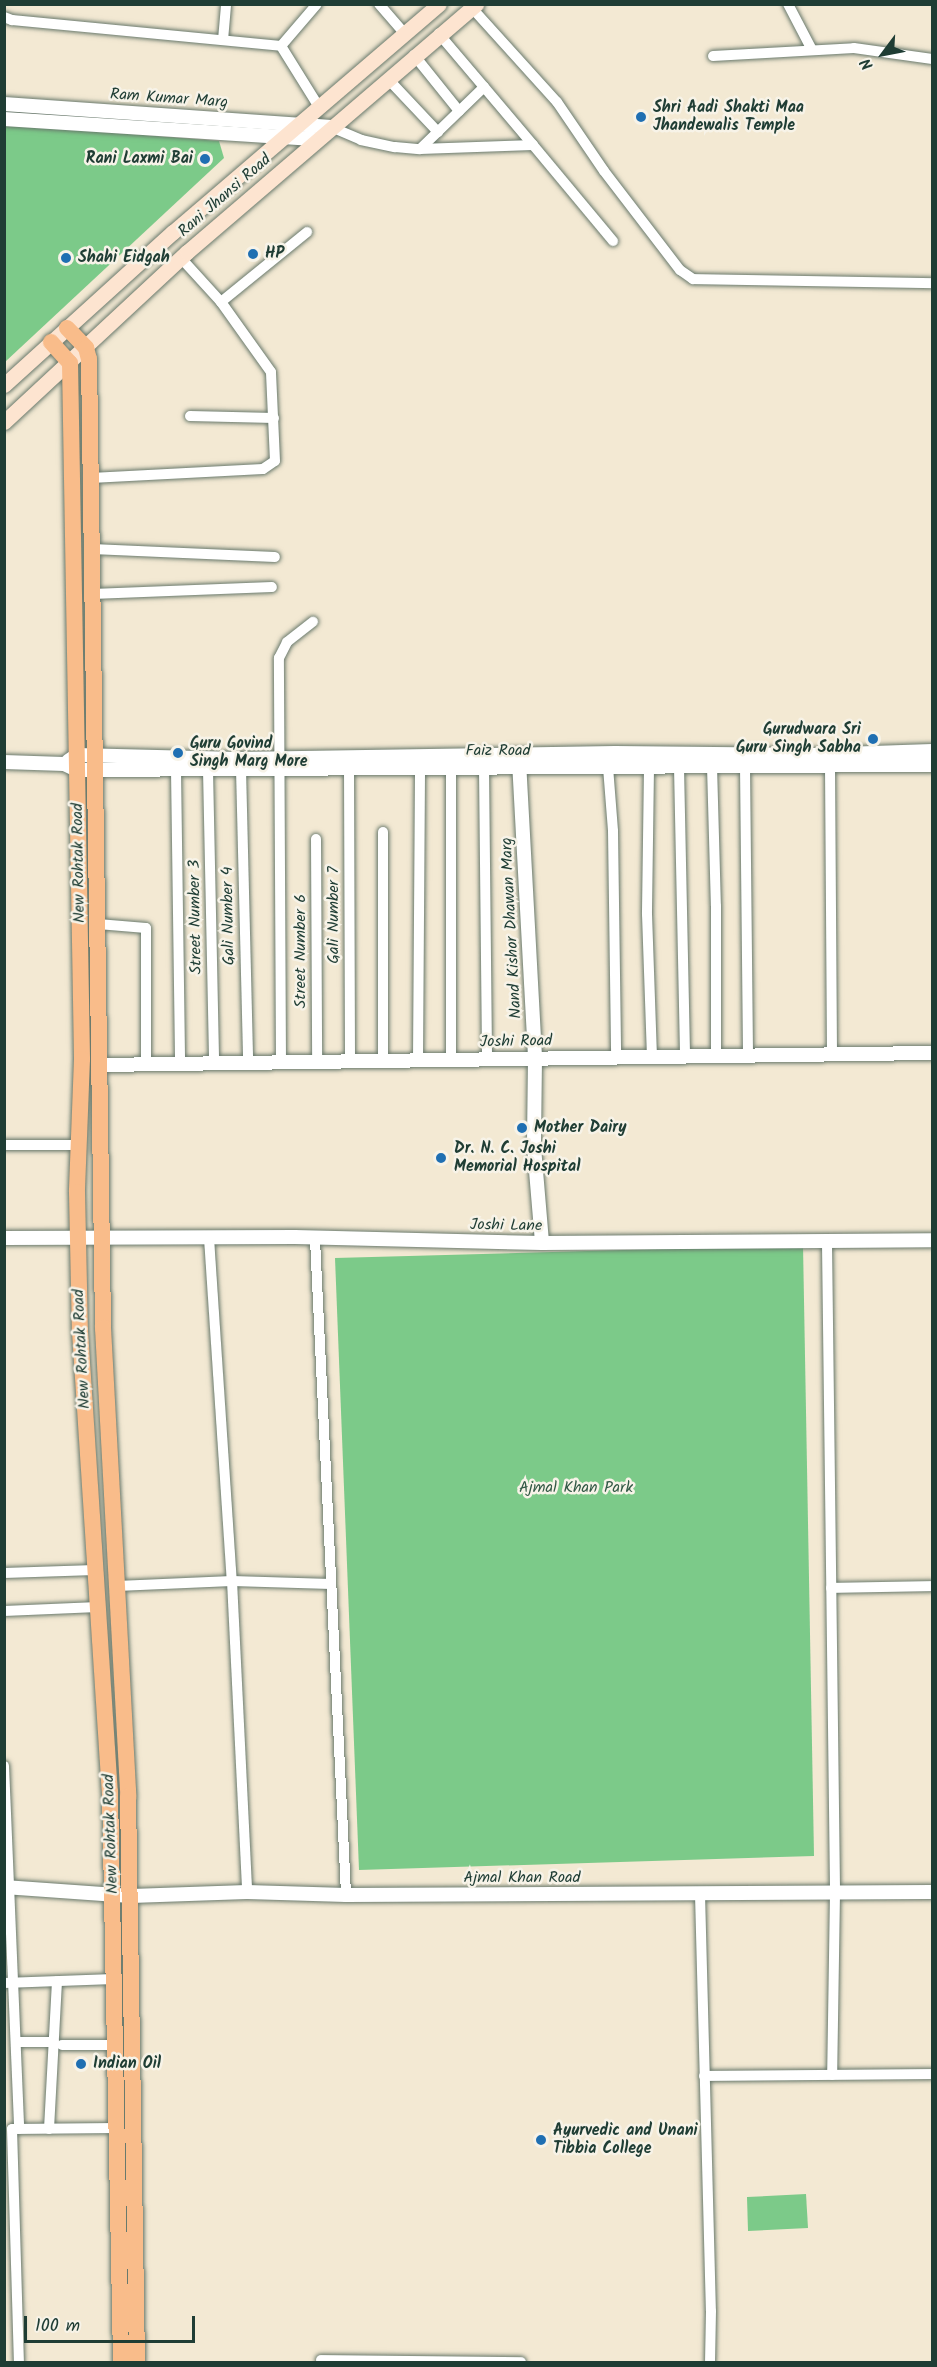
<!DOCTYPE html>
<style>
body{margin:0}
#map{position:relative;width:937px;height:2367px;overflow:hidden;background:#f3e9d3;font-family:Kalam,sans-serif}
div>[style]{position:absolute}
.green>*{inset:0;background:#7cca89}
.roads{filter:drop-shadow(0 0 2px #69796c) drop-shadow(0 0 2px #69796c)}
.minor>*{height:10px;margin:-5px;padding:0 5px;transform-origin:5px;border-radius:5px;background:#fff}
.tertiary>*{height:14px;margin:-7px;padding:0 7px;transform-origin:7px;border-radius:7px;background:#fff}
.secondary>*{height:15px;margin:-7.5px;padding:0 7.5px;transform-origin:7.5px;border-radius:7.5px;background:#fde4d0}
.primary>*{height:16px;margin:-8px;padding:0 8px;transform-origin:8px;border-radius:8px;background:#f9bc8a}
.dots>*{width:16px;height:16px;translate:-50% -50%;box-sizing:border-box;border:3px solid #f7f3e8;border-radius:50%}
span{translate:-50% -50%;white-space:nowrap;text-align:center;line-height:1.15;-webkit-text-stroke:5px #f7f3e8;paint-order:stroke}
.street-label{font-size:16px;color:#1f3d34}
.poi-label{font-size:16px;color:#1f3d34;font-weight:700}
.left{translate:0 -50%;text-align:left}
.right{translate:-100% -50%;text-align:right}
.park-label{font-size:16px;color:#325945}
.frame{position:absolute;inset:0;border:6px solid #1f3d34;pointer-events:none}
.north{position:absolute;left:853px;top:24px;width:60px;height:60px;-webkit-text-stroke:4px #f7f3e8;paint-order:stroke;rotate:238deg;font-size:16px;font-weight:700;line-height:24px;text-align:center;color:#1f3d34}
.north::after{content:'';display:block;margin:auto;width:21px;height:27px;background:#1f3d34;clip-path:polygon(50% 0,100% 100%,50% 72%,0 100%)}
.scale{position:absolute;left:24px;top:2316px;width:171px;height:27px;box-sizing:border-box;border:3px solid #1f3d34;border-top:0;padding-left:8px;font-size:18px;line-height:21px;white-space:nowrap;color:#1f3d34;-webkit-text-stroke:4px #f7f3e8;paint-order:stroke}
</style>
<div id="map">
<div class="green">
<i style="clip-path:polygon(5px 124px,219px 141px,224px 158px,5px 362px)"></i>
<i style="clip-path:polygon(803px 1245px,814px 1856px,359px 1870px,335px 1258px)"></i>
<i style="clip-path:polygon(806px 2194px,808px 2228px,748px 2231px,747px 2197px)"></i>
</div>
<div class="roads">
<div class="minor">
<i style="left:379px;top:4px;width:40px;rotate:49deg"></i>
<i style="left:788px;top:4px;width:52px;rotate:62.4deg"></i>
<i style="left:472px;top:8px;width:127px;rotate:47.9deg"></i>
<i style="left:557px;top:102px;width:83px;rotate:55.7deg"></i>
<i style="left:604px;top:171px;width:125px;rotate:52.5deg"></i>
<i style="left:680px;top:270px;width:16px;rotate:35deg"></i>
<i style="left:693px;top:279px;width:239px;rotate:1deg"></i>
<i style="left:4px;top:17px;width:9px;rotate:21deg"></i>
<i style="left:12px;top:20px;width:270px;rotate:5.5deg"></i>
<i style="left:223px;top:40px;width:36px;rotate:-85deg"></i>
<i style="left:281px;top:46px;width:72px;rotate:58.1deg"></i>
<i style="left:281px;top:46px;width:55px;rotate:-49.4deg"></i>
<i style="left:414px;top:55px;width:72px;rotate:51.2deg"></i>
<i style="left:713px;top:56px;width:141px;rotate:-3.2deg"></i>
<i style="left:854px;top:48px;width:79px;rotate:8deg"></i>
<i style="left:388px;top:79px;width:73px;rotate:46.7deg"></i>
<i style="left:484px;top:87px;width:76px;rotate:49.8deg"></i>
<i style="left:331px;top:127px;width:33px;rotate:23deg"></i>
<i style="left:361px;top:140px;width:35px;rotate:12deg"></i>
<i style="left:395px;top:147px;width:25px;rotate:5deg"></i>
<i style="left:420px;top:149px;width:113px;rotate:-2deg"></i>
<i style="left:533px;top:145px;width:125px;rotate:50.2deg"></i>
<i style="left:420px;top:149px;width:89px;rotate:-44.1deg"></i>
<i style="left:484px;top:87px;width:70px;rotate:-130.3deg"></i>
<i style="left:221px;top:302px;width:111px;rotate:-39.1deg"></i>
<i style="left:190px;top:416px;width:84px;rotate:1.4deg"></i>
<i style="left:91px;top:478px;width:172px;rotate:-3deg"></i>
<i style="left:263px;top:469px;width:14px;rotate:-34deg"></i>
<i style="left:275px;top:461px;width:89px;rotate:-92.6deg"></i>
<i style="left:271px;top:372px;width:86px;rotate:-125.5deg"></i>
<i style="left:221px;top:302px;width:59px;rotate:-132.3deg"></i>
<i style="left:92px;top:549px;width:183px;rotate:2.5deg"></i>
<i style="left:92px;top:594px;width:180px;rotate:-2.2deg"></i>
<i style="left:712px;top:766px;width:140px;rotate:88.4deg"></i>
<i style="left:716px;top:906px;width:150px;rotate:90deg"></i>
<i style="left:745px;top:766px;width:289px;rotate:89.4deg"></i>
<i style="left:830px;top:766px;width:288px;rotate:89.6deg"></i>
<i style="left:451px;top:767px;width:293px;rotate:90deg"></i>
<i style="left:608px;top:767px;width:64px;rotate:85.5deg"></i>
<i style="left:613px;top:831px;width:226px;rotate:89.2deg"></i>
<i style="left:679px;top:767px;width:289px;rotate:88.8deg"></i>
<i style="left:349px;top:768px;width:293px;rotate:89.8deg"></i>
<i style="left:484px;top:768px;width:291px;rotate:89.4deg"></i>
<i style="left:649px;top:768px;width:146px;rotate:90.8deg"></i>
<i style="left:647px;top:914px;width:143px;rotate:88deg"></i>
<i style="left:241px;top:769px;width:294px;rotate:88.6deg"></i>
<i style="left:176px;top:770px;width:293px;rotate:89.2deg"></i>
<i style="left:208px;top:770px;width:293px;rotate:88.8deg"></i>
<i style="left:383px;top:832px;width:229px;rotate:90deg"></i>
<i style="left:316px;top:839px;width:223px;rotate:89.7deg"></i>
<i style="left:98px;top:924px;width:48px;rotate:4.8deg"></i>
<i style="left:146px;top:928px;width:136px;rotate:90deg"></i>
<i style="left:418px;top:1060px;width:292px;rotate:-89.6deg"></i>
<i style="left:281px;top:1062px;width:404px;rotate:-90.3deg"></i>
<i style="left:279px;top:658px;width:18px;rotate:-63deg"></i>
<i style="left:287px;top:642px;width:33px;rotate:-38deg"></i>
<i style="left:4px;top:1145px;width:75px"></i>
<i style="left:209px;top:1238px;width:344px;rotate:86.2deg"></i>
<i style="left:232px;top:1581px;width:311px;rotate:87.2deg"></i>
<i style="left:315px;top:1239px;width:657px;rotate:87.29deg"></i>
<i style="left:827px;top:1243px;width:650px;rotate:89.29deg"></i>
<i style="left:835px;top:1893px;width:182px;rotate:90.9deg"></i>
<i style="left:4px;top:1573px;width:91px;rotate:-1.9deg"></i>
<i style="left:117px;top:1586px;width:115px;rotate:-2.5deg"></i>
<i style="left:232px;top:1581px;width:99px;rotate:1.7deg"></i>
<i style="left:831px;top:1588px;width:101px;rotate:-1.1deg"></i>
<i style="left:4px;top:1611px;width:94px;rotate:-2.4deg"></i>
<i style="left:4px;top:1766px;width:363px;rotate:87.6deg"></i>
<i style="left:700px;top:1894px;width:417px;rotate:88.5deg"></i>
<i style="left:711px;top:2311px;width:51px;rotate:91.1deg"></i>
<i style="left:4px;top:1983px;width:110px;rotate:-2.1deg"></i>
<i style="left:16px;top:2042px;width:38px"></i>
<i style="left:62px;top:2045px;width:53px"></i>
<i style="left:704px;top:2076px;width:228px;rotate:-0.5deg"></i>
<i style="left:12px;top:2129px;width:233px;rotate:88.3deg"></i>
<i style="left:12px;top:2129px;width:105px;rotate:-0.5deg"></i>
<i style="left:49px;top:2129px;width:148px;rotate:-86.9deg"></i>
<i style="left:321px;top:2360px;width:200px;rotate:0.6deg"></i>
</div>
<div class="tertiary">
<i style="left:4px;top:104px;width:328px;rotate:4deg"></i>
<i style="left:4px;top:119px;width:314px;rotate:3.7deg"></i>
<i style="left:68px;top:761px;width:11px;rotate:-34deg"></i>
<i style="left:77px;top:755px;width:161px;rotate:1.4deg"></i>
<i style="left:238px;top:759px;width:377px;rotate:-0.9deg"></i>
<i style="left:615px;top:753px;width:199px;rotate:0.6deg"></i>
<i style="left:814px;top:755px;width:118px;rotate:-1.9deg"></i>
<i style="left:519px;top:761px;width:298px;rotate:86.9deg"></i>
<i style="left:535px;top:1059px;width:88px;rotate:90.7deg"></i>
<i style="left:534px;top:1147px;width:96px;rotate:85.2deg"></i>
<i style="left:4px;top:762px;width:60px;rotate:1.9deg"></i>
<i style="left:64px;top:764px;width:14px;rotate:25deg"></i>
<i style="left:77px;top:770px;width:855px;rotate:-0.34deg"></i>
<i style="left:100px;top:1065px;width:832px;rotate:-0.83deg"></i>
<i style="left:4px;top:1238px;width:291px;rotate:-0.2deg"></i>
<i style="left:295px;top:1237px;width:247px;rotate:1.4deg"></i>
<i style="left:542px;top:1243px;width:390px;rotate:-0.4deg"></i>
<i style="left:4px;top:1887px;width:127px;rotate:4.1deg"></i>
<i style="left:131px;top:1896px;width:116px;rotate:-2deg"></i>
<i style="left:247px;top:1892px;width:99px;rotate:1.7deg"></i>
<i style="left:346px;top:1895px;width:586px;rotate:-0.29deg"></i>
</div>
<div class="secondary">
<i style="left:4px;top:385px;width:228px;rotate:-42.2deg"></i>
<i style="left:173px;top:232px;width:350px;rotate:-40.6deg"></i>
<i style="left:4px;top:422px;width:250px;rotate:-42.9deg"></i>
<i style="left:187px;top:252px;width:381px;rotate:-40.6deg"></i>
</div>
<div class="primary">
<i style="left:67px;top:328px;width:28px;rotate:46deg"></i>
<i style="left:86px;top:348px;width:11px;rotate:75deg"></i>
<i style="left:89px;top:359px;width:969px;rotate:89.17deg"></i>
<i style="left:103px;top:1328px;width:469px;rotate:86.9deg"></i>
<i style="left:128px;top:1796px;width:566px;rotate:89.09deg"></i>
<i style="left:51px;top:342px;width:28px;rotate:48deg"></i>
<i style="left:70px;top:363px;width:696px;rotate:89.01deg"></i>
<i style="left:82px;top:1059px;width:133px;rotate:92.2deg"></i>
<i style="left:77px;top:1192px;width:139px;rotate:88.8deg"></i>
<i style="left:80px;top:1331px;width:462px;rotate:86.3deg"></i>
<i style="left:110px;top:1792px;width:570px;rotate:88.89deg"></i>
</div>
</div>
<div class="dots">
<i style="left:641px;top:117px;background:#1f6fb2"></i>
<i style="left:205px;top:159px;background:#1f6fb2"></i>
<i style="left:253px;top:254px;background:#1f6fb2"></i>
<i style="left:66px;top:258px;background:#1f6fb2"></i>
<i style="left:873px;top:739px;background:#1f6fb2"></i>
<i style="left:178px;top:753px;background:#1f6fb2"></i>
<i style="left:522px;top:1128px;background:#1f6fb2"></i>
<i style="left:441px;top:1158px;background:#1f6fb2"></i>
<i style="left:81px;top:2064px;background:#1f6fb2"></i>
<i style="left:541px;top:2140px;background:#1f6fb2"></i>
</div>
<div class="street-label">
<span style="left:169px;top:99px;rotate:4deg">Ram Kumar Marg</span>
<span style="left:225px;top:196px;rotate:-41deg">Rani Jhansi Road</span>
<span style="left:498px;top:751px">Faiz Road</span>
<span style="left:79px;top:863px;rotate:-91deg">New Rohtak Road</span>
<span style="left:334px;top:915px;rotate:-90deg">Gali Number 7</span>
<span style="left:229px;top:916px;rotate:-91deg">Gali Number 4</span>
<span style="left:196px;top:917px;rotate:-91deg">Street Number 3</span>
<span style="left:512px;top:928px;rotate:-93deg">Nand Kishor Dhawan Marg</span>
<span style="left:301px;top:951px;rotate:-90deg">Street Number 6</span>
<span style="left:516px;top:1042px;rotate:-1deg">Joshi Road</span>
<span style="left:506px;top:1226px;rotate:1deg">Joshi Lane</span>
<span style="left:82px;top:1349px;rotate:-93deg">New Rohtak Road</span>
<span style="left:111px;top:1834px;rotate:-92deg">New Rohtak Road</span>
<span style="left:522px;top:1878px">Ajmal Khan Road</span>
</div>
<div class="poi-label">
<span class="left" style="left:653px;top:117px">Shri Aadi Shakti Maa<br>Jhandewalis Temple</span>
<span class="right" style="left:193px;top:159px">Rani Laxmi Bai</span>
<span class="left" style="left:265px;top:254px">HP</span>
<span class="left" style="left:78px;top:258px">Shahi Eidgah</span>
<span class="right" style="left:861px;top:739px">Gurudwara Sri<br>Guru Singh Sabha</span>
<span class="left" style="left:190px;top:753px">Guru Govind<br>Singh Marg More</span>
<span class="left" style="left:534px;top:1128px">Mother Dairy</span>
<span class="left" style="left:454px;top:1158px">Dr. N. C. Joshi<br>Memorial Hospital</span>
<span class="left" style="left:93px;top:2064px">Indian Oil</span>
<span class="left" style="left:553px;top:2140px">Ayurvedic and Unani<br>Tibbia College</span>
</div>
<div class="park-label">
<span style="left:576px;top:1488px">Ajmal Khan Park</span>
</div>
<div class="frame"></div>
<div class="north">N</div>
<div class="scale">100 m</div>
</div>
